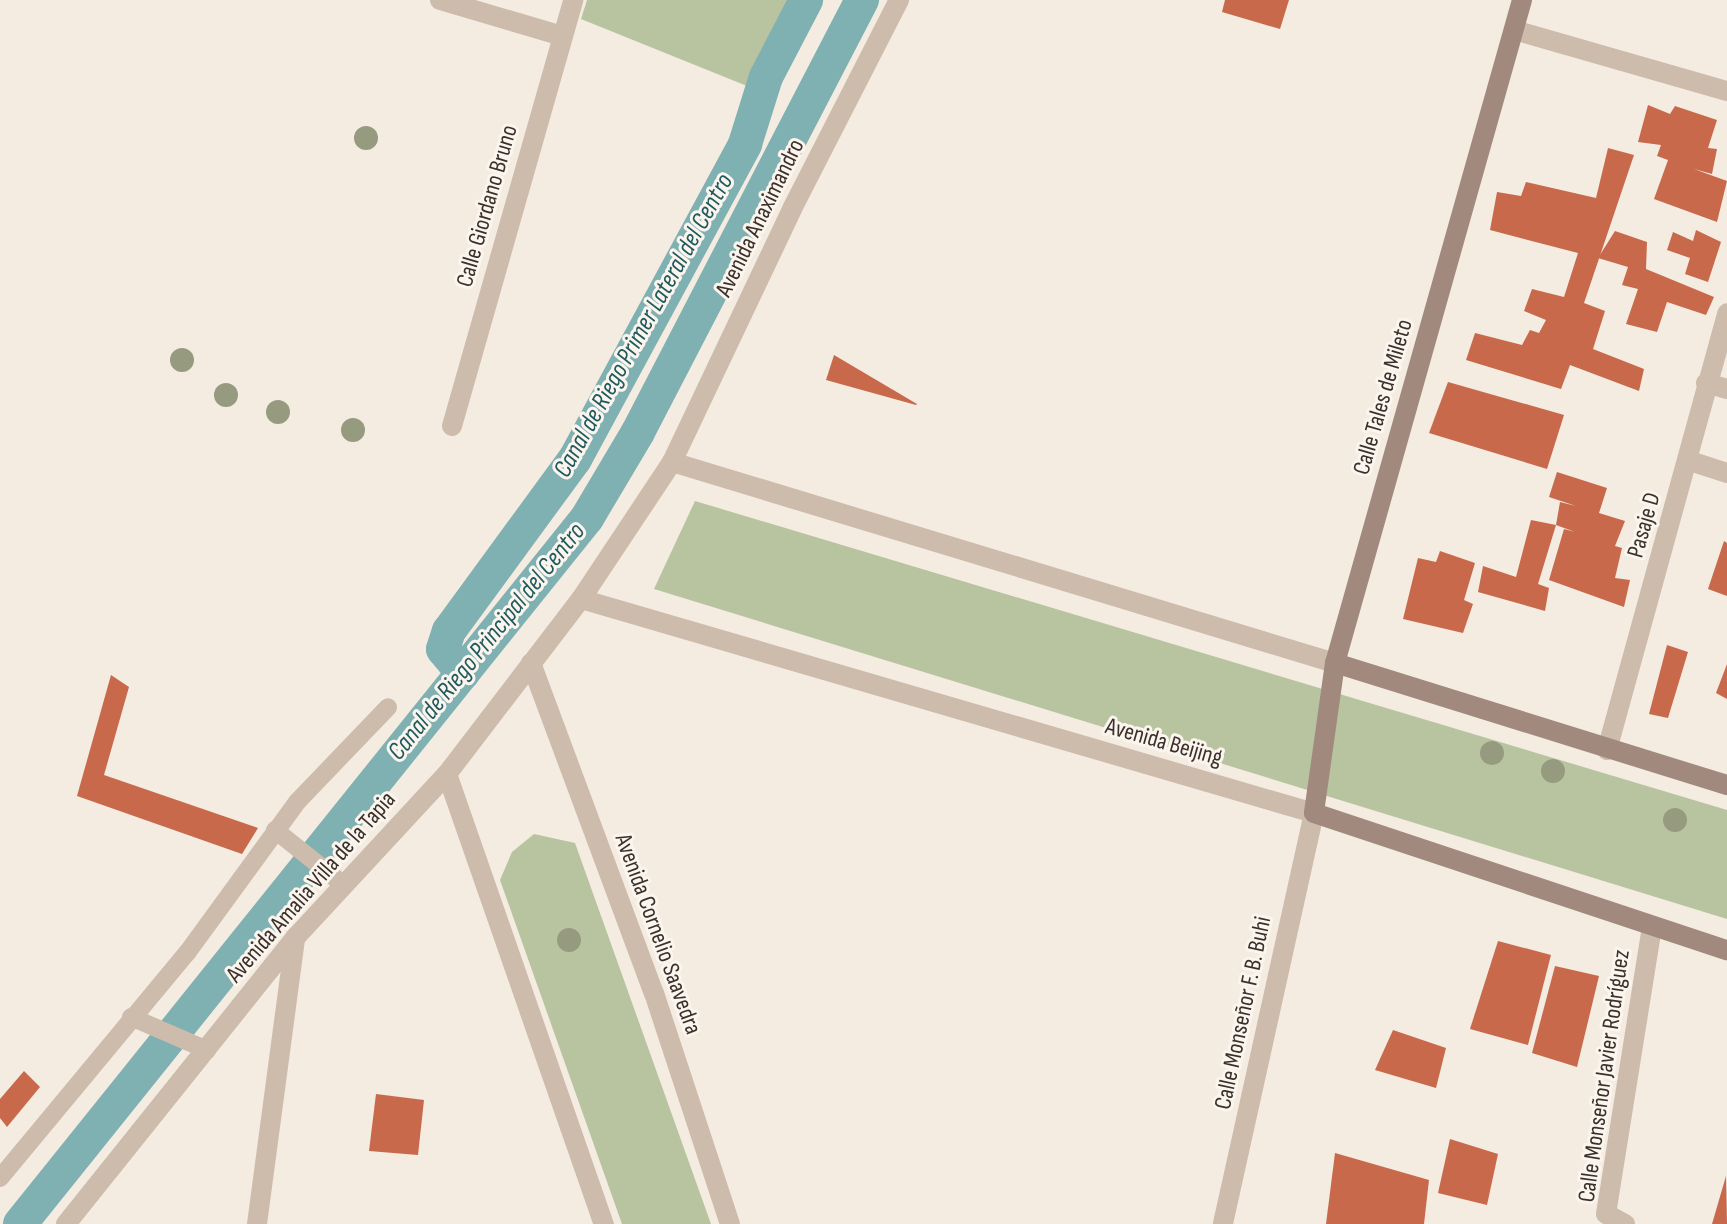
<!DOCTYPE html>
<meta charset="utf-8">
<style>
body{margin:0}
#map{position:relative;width:1727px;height:1224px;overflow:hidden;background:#f4ebe1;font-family:"Sofia Sans Condensed",sans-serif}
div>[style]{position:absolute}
.green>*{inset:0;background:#b8c4a0}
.canal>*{height:34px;margin:-17px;padding:0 17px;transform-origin:17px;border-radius:17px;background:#7fb0b2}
.building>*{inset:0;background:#c8694b}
.lane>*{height:18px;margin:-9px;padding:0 9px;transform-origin:9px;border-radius:9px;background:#cdbbac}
.street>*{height:20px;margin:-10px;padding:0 10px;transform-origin:10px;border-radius:10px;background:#cdbbac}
.secondary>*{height:20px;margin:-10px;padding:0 10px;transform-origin:10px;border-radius:10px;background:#a18a7d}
.trees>*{width:24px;height:24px;margin:-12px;border-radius:50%;background:#969b7f}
span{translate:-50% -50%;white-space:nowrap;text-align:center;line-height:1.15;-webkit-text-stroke:6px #fbf5ee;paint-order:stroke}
.street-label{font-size:24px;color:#3b302b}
.water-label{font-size:26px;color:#1f5a5e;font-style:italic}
</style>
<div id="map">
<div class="green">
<i style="clip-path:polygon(587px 0,793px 0,747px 86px,581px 19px)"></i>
<i style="clip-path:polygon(695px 501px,1727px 810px,1727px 919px,654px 589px)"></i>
<i style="clip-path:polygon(534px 834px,575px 843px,711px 1224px,622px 1224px,500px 880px,512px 852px)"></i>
</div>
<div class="canal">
<i style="left:463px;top:673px;width:31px;rotate:-130deg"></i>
<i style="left:443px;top:649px;width:19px;rotate:-72deg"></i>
<i style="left:449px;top:631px;width:213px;rotate:-53.8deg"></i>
<i style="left:575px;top:459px;width:358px;rotate:-61.6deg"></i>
<i style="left:745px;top:144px;width:70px;rotate:-72.6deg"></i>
<i style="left:766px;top:77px;width:87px;rotate:-62.5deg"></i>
<i style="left:20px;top:1224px;width:905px;rotate:-51.23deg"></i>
<i style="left:587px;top:518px;width:100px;rotate:-59.3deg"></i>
<i style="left:638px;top:432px;width:487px;rotate:-62.6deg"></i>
</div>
<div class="building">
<i style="clip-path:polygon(1225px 0,1289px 0,1280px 29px,1222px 12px)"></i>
<i style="clip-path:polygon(1648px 105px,1670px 114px,1675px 106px,1717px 120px,1708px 148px,1717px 149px,1712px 174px,1694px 169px,1727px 181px,1717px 222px,1654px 199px,1668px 160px,1657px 156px,1661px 145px,1638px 142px)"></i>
<i style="clip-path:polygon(1608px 148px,1634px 155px,1584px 303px,1605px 311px,1593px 349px,1644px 369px,1639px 391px,1570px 365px,1561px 389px,1466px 360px,1475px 333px,1522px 345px,1530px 330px,1539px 333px,1546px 320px,1524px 311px,1532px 289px,1564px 297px,1578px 253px,1490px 230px,1497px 192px,1521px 196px,1526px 182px,1596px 198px)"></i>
<i style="clip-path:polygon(1696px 230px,1721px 242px,1708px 282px,1685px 274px,1690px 258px,1667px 250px,1673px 232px,1693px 241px)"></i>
<i style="clip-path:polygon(1615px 231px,1647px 242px,1646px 269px,1714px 297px,1706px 315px,1667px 302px,1657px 332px,1626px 324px,1638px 289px,1622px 285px,1628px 267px,1598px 258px)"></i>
<i style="clip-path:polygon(834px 355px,917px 404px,916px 405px,826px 380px)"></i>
<i style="clip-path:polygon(1448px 382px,1564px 415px,1547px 469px,1429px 433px)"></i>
<i style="clip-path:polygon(1557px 472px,1607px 488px,1599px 513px,1625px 521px,1615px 546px,1622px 548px,1615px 578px,1630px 580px,1624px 607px,1549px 580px,1564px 529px,1575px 532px,1556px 525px,1560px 502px,1576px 506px,1549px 497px)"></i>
<i style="clip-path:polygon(1531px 520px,1556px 525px,1538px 584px,1549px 588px,1545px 611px,1478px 592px,1483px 566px,1516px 577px)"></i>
<i style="clip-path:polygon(1724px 541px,1727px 543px,1727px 596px,1708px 589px)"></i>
<i style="clip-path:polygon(1440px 551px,1475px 563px,1464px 600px,1473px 604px,1463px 633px,1403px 619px,1418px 558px,1436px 562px)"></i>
<i style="clip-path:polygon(1667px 645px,1688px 652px,1668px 718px,1649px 714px)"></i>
<i style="clip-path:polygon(1727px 664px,1727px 699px,1716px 693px)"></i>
<i style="clip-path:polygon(111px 675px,129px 687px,104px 775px,258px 828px,242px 854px,77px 796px)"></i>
<i style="clip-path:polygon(1498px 941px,1551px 955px,1528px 1045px,1470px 1029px)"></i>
<i style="clip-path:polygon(1555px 966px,1599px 976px,1577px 1067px,1532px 1053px)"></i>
<i style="clip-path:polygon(1393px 1030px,1446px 1048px,1436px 1088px,1375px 1070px)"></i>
<i style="clip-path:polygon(24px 1071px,40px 1087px,7px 1127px,0 1118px,0 1099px)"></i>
<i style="clip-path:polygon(376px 1094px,424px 1100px,418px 1155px,369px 1151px)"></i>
<i style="clip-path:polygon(1450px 1139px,1498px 1154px,1487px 1205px,1438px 1193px)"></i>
<i style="clip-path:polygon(1335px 1153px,1429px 1180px,1424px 1224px,1326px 1224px)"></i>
<i style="clip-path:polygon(1726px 1176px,1727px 1224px,1712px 1224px)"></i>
</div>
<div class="lane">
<i style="left:275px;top:830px;width:88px;rotate:38.6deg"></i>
<i style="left:131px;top:1017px;width:83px;rotate:23.5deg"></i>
<i style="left:0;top:1178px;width:293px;rotate:-50.3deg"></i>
<i style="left:187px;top:953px;width:188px;rotate:-53.9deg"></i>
<i style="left:298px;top:801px;width:130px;rotate:-46.2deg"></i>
</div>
<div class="street">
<i style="left:440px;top:0;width:127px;rotate:16.4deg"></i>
<i style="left:1514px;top:30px;width:222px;rotate:16deg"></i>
<i style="left:1706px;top:383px;width:22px;rotate:16deg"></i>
<i style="left:452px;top:426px;width:443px;rotate:-74.1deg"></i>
<i style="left:1690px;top:461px;width:39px;rotate:18deg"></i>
<i style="left:672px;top:462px;width:693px;rotate:16.87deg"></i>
<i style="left:581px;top:599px;width:764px;rotate:16.28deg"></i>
<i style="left:1314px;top:813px;width:421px;rotate:102.5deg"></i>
<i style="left:531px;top:663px;width:352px;rotate:69.6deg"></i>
<i style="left:654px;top:993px;width:243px;rotate:71.8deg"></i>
<i style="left:1607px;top:750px;width:453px;rotate:-74.6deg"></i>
<i style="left:447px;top:774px;width:477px;rotate:70.8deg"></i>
<i style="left:66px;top:1224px;width:366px;rotate:-51.3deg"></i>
<i style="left:295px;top:938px;width:224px;rotate:-47.2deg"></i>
<i style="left:447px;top:774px;width:220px;rotate:-52.6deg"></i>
<i style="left:581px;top:599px;width:164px;rotate:-56.4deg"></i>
<i style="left:672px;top:462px;width:282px;rotate:-64.6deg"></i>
<i style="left:793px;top:207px;width:233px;rotate:-62.9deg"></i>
<i style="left:257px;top:1224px;width:289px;rotate:-82.4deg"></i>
<i style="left:1625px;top:1224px;width:21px;rotate:-152deg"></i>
<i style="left:1606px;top:1214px;width:291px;rotate:-80.9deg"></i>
</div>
<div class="secondary">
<i style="left:1522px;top:0;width:689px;rotate:105.75deg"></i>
<i style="left:1335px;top:663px;width:151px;rotate:98deg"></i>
<i style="left:1314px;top:813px;width:435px;rotate:18.4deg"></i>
<i style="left:1335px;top:663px;width:411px;rotate:17.3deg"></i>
</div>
<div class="trees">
<i style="left:366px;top:138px"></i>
<i style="left:182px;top:360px"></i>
<i style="left:226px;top:395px"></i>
<i style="left:278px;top:412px"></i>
<i style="left:353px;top:430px"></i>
<i style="left:1492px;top:753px"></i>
<i style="left:1553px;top:771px"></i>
<i style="left:1675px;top:820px"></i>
<i style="left:569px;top:940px"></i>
</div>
<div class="street-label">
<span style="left:487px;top:206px;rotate:-74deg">Calle Giordano Bruno</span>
<span style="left:760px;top:218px;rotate:-64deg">Avenida Anaximandro</span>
<span style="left:1383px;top:397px;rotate:-74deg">Calle Tales de Mileto</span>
<span style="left:1644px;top:525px;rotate:-74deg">Pasaje D</span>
<span style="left:1164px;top:742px;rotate:16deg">Avenida Beijing</span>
<span style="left:311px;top:887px;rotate:-49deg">Avenida Amalia Villa de la Tapia</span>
<span style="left:658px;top:934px;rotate:70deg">Avenida Cornelio Saavedra</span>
<span style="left:1243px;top:1013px;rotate:-78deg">Calle Monseñor F. B. Buhi</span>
<span style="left:1604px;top:1076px;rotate:-82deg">Calle Monseñor Javier Rodríguez</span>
</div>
<div class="water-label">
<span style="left:644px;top:326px;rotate:-61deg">Canal de Riego Primer Lateral del Centro</span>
<span style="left:487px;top:642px;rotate:-51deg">Canal de Riego Principal del Centro</span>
</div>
</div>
